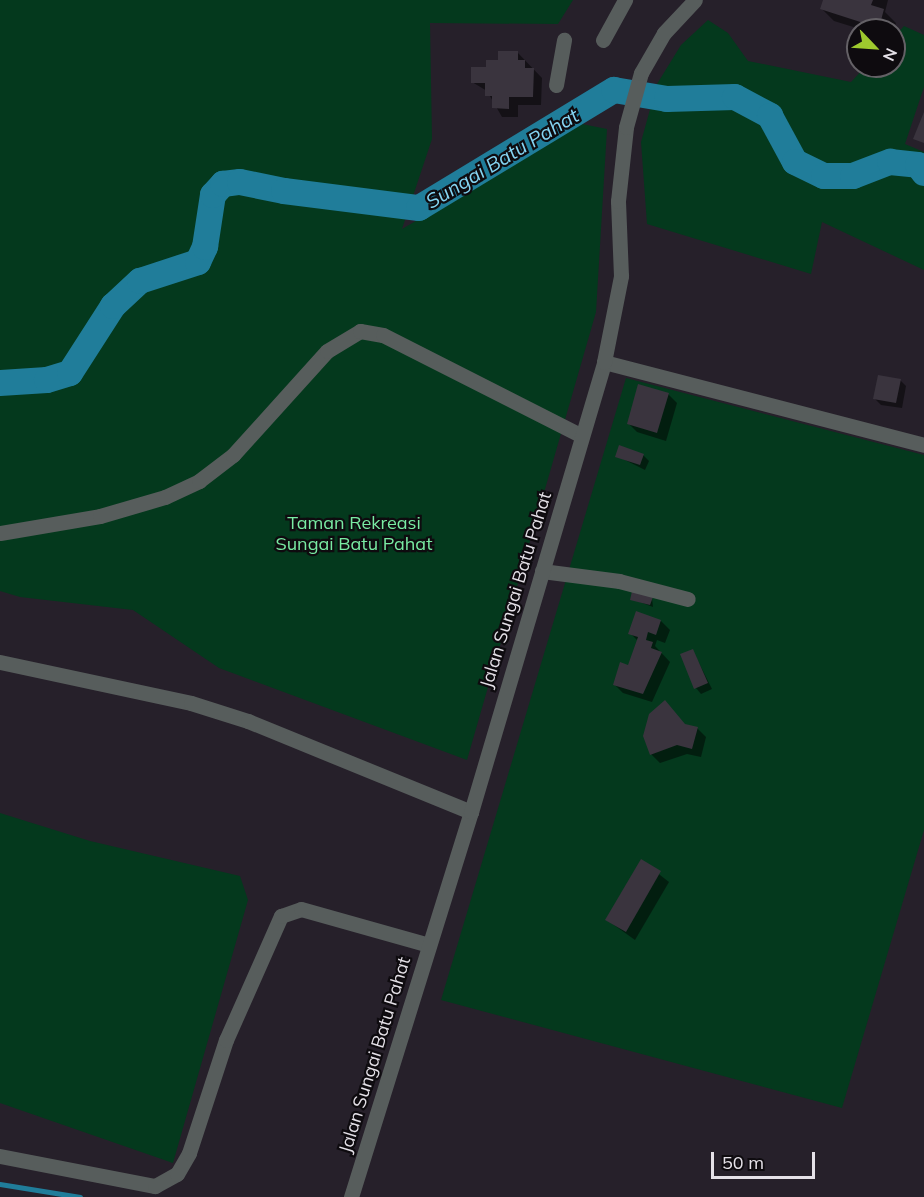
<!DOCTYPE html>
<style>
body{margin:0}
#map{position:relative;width:924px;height:1197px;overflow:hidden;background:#26202a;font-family:Mulish,sans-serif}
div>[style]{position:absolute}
.green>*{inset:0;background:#04391d}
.shadow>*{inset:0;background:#0007}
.stream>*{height:4.5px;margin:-2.25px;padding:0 2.25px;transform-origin:2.25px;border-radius:2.25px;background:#207d9a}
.river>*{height:26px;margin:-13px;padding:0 13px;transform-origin:13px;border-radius:13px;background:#207d9a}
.building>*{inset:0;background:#3a343e}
.minor>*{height:15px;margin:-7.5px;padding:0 7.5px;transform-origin:7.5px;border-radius:7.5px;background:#575d5c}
span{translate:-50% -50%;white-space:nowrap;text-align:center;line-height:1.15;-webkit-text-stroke:4.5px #0e0b0f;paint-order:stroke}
.park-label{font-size:18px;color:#79eba3}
.street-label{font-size:18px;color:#e5e1e8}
.water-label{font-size:20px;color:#85d4f2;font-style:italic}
.north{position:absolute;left:846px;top:18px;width:60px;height:60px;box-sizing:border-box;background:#0e0b0f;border:2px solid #646166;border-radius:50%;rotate:115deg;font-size:16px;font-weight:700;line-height:24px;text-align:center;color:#e5e1e8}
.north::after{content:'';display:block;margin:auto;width:21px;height:27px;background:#9eca2e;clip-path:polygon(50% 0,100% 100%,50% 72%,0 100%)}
.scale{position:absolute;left:711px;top:1152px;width:104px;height:27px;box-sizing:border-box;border:3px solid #e5e1e8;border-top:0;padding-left:8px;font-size:18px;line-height:21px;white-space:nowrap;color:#e5e1e8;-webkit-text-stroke:4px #0e0b0f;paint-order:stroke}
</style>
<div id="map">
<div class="green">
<i style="clip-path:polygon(0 0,573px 0,558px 24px,430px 23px,432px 139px,402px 229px,582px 124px,607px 129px,596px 312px,467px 760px,219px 668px,133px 610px,20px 597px,0 591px)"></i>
<i style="clip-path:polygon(708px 20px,728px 33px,748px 61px,851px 82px,866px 66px,894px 66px,894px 37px,904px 26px,924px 35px,924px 87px,905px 144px,924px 152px,924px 270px,822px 222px,811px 274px,647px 224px,641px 142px,657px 84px,681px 45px)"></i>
<i style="clip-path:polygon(626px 378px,924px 455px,924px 830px,842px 1108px,441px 1000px)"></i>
<i style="clip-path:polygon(0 813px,90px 841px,240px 876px,248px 900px,173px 1163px,0 1103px)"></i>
</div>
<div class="shadow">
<i style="clip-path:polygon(824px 0,888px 0,885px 12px,896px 23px,893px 30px,863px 30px,834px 21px,822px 9px)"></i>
<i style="clip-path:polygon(518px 53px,542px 78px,541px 105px,518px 105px,518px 117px,502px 117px,487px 91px,472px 82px,487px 69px)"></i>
<i style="clip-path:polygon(900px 380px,906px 386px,902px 408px,881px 405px,875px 399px)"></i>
<i style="clip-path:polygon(668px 394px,677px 403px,666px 441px,637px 432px,628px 423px)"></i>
<i style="clip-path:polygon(643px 455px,649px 461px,645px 470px,617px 456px)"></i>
<i style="clip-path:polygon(652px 598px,653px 607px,632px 599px)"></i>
<i style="clip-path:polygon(661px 621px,670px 630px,665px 643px,657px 640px,655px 646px,670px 662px,652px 702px,623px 693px,614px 684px,629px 667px,638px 641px,630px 633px)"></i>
<i style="clip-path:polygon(693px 651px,712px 689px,701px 694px,696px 688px)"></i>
<i style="clip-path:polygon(686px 725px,697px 728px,706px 737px,701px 757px,687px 754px,660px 763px,651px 754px)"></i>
<i style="clip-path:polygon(642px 861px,669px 882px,635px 940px,607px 920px)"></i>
</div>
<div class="stream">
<i style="left:0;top:1184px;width:81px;rotate:9.2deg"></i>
</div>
<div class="river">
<i style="left:0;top:383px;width:47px;rotate:-3.7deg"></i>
<i style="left:47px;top:380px;width:24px;rotate:-17deg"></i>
<i style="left:70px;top:373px;width:80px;rotate:-57.3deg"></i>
<i style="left:113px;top:306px;width:37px;rotate:-43deg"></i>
<i style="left:140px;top:281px;width:61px;rotate:-18.1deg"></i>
<i style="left:198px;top:262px;width:17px;rotate:-65deg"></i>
<i style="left:205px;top:247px;width:53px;rotate:-81.3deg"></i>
<i style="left:213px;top:195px;width:15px;rotate:-48deg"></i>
<i style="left:223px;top:184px;width:17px;rotate:-7deg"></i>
<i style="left:240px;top:182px;width:45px;rotate:11.6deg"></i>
<i style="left:284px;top:191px;width:136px;rotate:7.2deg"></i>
<i style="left:419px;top:208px;width:228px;rotate:-31.2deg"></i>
<i style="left:614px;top:90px;width:54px;rotate:9.6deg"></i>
<i style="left:667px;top:99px;width:68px;rotate:-1.7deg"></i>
<i style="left:735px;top:97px;width:40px;rotate:28deg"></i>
<i style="left:770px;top:116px;width:52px;rotate:61.5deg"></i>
<i style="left:795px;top:162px;width:32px;rotate:26deg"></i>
<i style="left:824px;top:176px;width:29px"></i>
<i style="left:853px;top:176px;width:40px;rotate:-21deg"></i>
<i style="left:890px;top:162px;width:28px;rotate:6deg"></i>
<i style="left:918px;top:165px;width:10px;rotate:53deg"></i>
</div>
<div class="building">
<i style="clip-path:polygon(823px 0,873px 0,871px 5px,884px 9px,879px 28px,820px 9px)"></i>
<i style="clip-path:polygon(498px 51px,518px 51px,518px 60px,525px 60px,525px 68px,534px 68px,533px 97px,509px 97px,509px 109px,492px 108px,492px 96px,485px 96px,485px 83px,471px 83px,471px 67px,486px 67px,486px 60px,498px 60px)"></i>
<i style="clip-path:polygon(924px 112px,924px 143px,913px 139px)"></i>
<i style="clip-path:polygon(878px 375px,901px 379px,896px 403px,873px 399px)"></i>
<i style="clip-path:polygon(638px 384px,669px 393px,657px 433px,627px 424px)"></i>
<i style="clip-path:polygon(619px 445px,644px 454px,640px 465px,615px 457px)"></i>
<i style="clip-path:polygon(632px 591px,653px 597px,650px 605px,630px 600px)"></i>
<i style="clip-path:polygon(636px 611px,661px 620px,656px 635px,648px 632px,646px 640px,653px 642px,651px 648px,662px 652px,643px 694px,613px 685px,620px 662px,628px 665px,638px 637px,628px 634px)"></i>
<i style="clip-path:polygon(693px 649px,708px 683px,694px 689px,680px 654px)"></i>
<i style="clip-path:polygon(665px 700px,685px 724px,698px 727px,692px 749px,677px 745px,650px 755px,643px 736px,649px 714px)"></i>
<i style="clip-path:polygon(641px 859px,661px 871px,626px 932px,605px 920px)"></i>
</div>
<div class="minor">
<i style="left:603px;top:40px;width:46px;rotate:-61.2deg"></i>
<i style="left:556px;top:85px;width:46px;rotate:-79.9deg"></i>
<i style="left:604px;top:362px;width:331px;rotate:14.5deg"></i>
<i style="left:0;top:533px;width:101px;rotate:-9.6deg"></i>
<i style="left:100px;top:516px;width:68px;rotate:-16.3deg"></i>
<i style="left:165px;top:497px;width:38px;rotate:-25deg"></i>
<i style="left:199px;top:481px;width:43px;rotate:-37.4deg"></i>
<i style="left:233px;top:455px;width:140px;rotate:-47.9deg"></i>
<i style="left:327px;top:351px;width:39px;rotate:-31deg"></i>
<i style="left:360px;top:331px;width:23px;rotate:10deg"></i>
<i style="left:383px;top:335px;width:223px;rotate:26.9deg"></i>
<i style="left:542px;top:571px;width:78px;rotate:7.4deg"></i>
<i style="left:619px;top:581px;width:71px;rotate:14.6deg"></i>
<i style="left:0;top:662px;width:195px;rotate:12.1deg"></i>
<i style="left:191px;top:703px;width:60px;rotate:17.5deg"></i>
<i style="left:248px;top:721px;width:241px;rotate:22.2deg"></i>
<i style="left:0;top:1156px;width:158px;rotate:11deg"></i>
<i style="left:155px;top:1186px;width:25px;rotate:-29deg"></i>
<i style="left:177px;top:1174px;width:24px;rotate:-60deg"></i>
<i style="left:189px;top:1153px;width:119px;rotate:-71.9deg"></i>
<i style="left:226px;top:1040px;width:136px;rotate:-66.1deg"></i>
<i style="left:281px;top:916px;width:21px;rotate:-19deg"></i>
<i style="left:301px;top:909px;width:133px;rotate:15.7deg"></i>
<i style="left:351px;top:1197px;width:403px;rotate:-72.7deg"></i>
<i style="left:471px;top:812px;width:469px;rotate:-73.5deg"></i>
<i style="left:604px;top:362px;width:88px;rotate:-78.8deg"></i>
<i style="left:621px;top:276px;width:75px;rotate:-92.3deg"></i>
<i style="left:618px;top:201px;width:74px;rotate:-83.8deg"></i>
<i style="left:626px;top:127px;width:56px;rotate:-74.5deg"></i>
<i style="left:641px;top:73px;width:46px;rotate:-60.1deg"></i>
<i style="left:664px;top:33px;width:45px;rotate:-46.8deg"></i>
</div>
<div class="park-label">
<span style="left:354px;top:534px">Taman Rekreasi<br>Sungai Batu Pahat</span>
</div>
<div class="street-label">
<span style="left:516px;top:590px;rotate:-73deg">Jalan Sungai Batu Pahat</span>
<span style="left:375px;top:1055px;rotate:-73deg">Jalan Sungai Batu Pahat</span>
</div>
<div class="water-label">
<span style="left:502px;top:158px;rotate:-31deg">Sungai Batu Pahat</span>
</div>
<div class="north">N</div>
<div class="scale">50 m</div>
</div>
